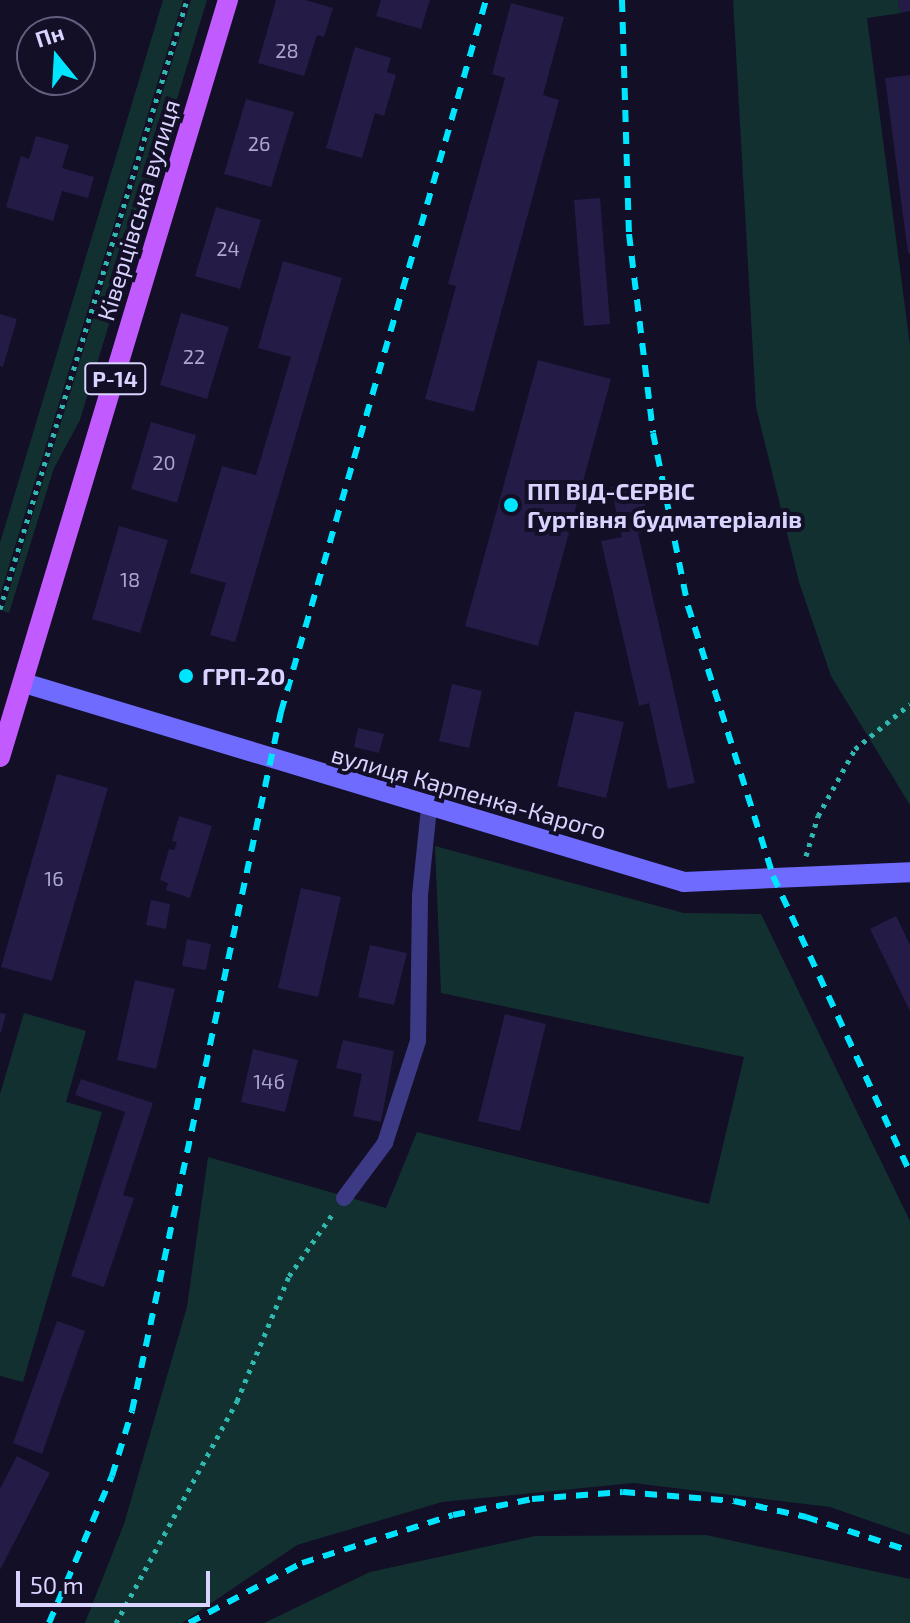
<!DOCTYPE html>
<meta charset="utf-8">
<style>
body{margin:0}
#map{position:relative;width:910px;height:1623px;overflow:hidden;background:#130f26;font-family:"Exo 2",sans-serif}
div>[style]{position:absolute}
.green>*{inset:0;background:#12302f}
.building>*{inset:0;background:#241b47}
.path>*{height:5px;margin-top:-2.5px;transform-origin:0;background:repeating-linear-gradient(90deg,#2fb8b0 0 4px,transparent 0 10px)}
.service>*{height:16px;margin:-8px;padding:0 8px;transform-origin:8px;border-radius:8px;background:#3d3a85}
.secondary>*{height:20px;margin:-10px;padding:0 10px;transform-origin:10px;border-radius:10px;background:#6f6bff}
.primary>*{height:20px;margin:-10px;padding:0 10px;transform-origin:10px;border-radius:10px;background:#c25bff}
.rail>*{height:6px;margin-top:-3px;transform-origin:0;background:repeating-linear-gradient(90deg,#00e5ff 0 12px,transparent 0 22px)}
.dots>*{width:22px;height:22px;translate:-50% -50%;box-sizing:border-box;border:4px solid #130f26;border-radius:50%}
span{translate:-50% -50%;white-space:nowrap;text-align:center;line-height:1.15;-webkit-text-stroke:8px #130f26;paint-order:stroke}
.number-label{font-size:20px;color:#aca6d1}
.number-label span{-webkit-text-stroke-width:0}
.shield-label span{padding:2px 6px;background:#130f26;border:2px solid;border-radius:6px;-webkit-text-stroke-width:0}
.shield-label{font-size:22px;color:#d9d4ff;font-weight:700}
.street-label{font-size:24px;color:#d9d4ff}
.poi-label{font-size:24px;color:#d9d4ff;font-weight:700}
.left{translate:0 -50%;text-align:left}
.north{position:absolute;left:16px;top:16px;width:80px;height:80px;box-sizing:border-box;background:#130f26;border:2px solid #625e7d;border-radius:50%;rotate:342deg;font-size:22px;font-weight:700;line-height:32px;text-align:center;color:#d9d4ff}
.north::after{content:'';display:block;margin:auto;width:28px;height:36px;background:#00e5ff;clip-path:polygon(50% 0,100% 100%,50% 72%,0 100%)}
.scale{position:absolute;left:16px;top:1571px;width:194px;height:36px;box-sizing:border-box;border:4px solid #d9d4ff;border-top:0;padding-left:10px;font-size:24px;line-height:28px;white-space:nowrap;color:#d9d4ff;-webkit-text-stroke:6px #130f26;paint-order:stroke}
</style>
<div id="map">
<div class="green">
<i style="clip-path:polygon(163px 0,183px 0,0 595px,0 543px)"></i>
<i style="clip-path:polygon(191px 0,207px 0,80px 420px,54px 468px,9px 613px,3px 611px)"></i>
<i style="clip-path:polygon(733px 0,898px 0,901px 13px,867px 18px,910px 345px,910px 805px,831px 676px,799px 582px,756px 407px)"></i>
<i style="clip-path:polygon(435px 846px,684px 913px,761px 914px,910px 1221px,910px 1535px,830px 1507px,633px 1483px,442px 1502px,297px 1545px,182px 1623px,85px 1623px,124px 1524px,187px 1307px,208px 1157px,386px 1208px,417px 1132px,709px 1204px,744px 1057px,441px 993px)"></i>
<i style="clip-path:polygon(24px 1013px,86px 1031px,66px 1102px,102px 1112px,23px 1382px,0 1376px,0 1094px)"></i>
<i style="clip-path:polygon(706px 1535px,910px 1579px,910px 1623px,264px 1623px,370px 1572px,535px 1536px)"></i>
</div>
<div class="building">
<i style="clip-path:polygon(276px 0,305px 0,333px 8px,324px 37px,317px 35px,304px 76px,258px 63px)"></i>
<i style="clip-path:polygon(381px 0,430px 0,421px 29px,376px 16px)"></i>
<i style="clip-path:polygon(898px 0,910px 0,910px 11px,901px 13px)"></i>
<i style="clip-path:polygon(511px 3px,564px 17px,543px 95px,559px 100px,474px 412px,425px 399px,456px 286px,448px 284px,505px 78px,492px 74px)"></i>
<i style="clip-path:polygon(355px 47px,391px 58px,387px 72px,396px 75px,384px 116px,375px 113px,362px 158px,326px 148px)"></i>
<i style="clip-path:polygon(910px 75px,910px 253px,908px 253px,885px 78px)"></i>
<i style="clip-path:polygon(246px 99px,294px 112px,271px 187px,224px 174px)"></i>
<i style="clip-path:polygon(36px 136px,69px 145px,62px 168px,94px 177px,88px 198px,62px 191px,53px 221px,6px 207px,21px 156px,29px 159px)"></i>
<i style="clip-path:polygon(600px 198px,610px 324px,584px 326px,574px 200px)"></i>
<i style="clip-path:polygon(216px 207px,261px 220px,240px 289px,195px 276px)"></i>
<i style="clip-path:polygon(283px 261px,342px 278px,235px 642px,210px 635px,226px 583px,190px 573px,222px 466px,256px 475px,291px 357px,258px 348px)"></i>
<i style="clip-path:polygon(181px 313px,229px 327px,207px 399px,160px 385px)"></i>
<i style="clip-path:polygon(0 314px,17px 319px,3px 367px,0 366px)"></i>
<i style="clip-path:polygon(538px 360px,611px 379px,538px 646px,465px 626px)"></i>
<i style="clip-path:polygon(151px 422px,196px 435px,177px 503px,131px 489px)"></i>
<i style="clip-path:polygon(640px 481px,652px 530px,638px 533px,695px 783px,668px 789px,649px 703px,639px 706px,601px 541px,622px 537px,611px 487px)"></i>
<i style="clip-path:polygon(119px 526px,168px 540px,140px 633px,92px 619px)"></i>
<i style="clip-path:polygon(180px 668px,195px 672px,192px 684px,176px 679px)"></i>
<i style="clip-path:polygon(452px 684px,482px 691px,469px 748px,439px 741px)"></i>
<i style="clip-path:polygon(575px 711px,624px 722px,606px 798px,557px 786px)"></i>
<i style="clip-path:polygon(358px 728px,384px 734px,379px 753px,354px 747px)"></i>
<i style="clip-path:polygon(57px 774px,108px 788px,52px 981px,1px 967px)"></i>
<i style="clip-path:polygon(179px 816px,212px 826px,190px 898px,166px 890px,168px 883px,160px 880px,169px 849px,174px 850px,177px 842px,172px 841px)"></i>
<i style="clip-path:polygon(301px 888px,341px 897px,318px 997px,278px 988px)"></i>
<i style="clip-path:polygon(151px 900px,170px 904px,166px 929px,146px 925px)"></i>
<i style="clip-path:polygon(896px 916px,910px 945px,910px 1011px,870px 929px)"></i>
<i style="clip-path:polygon(187px 939px,211px 944px,206px 970px,182px 966px)"></i>
<i style="clip-path:polygon(370px 945px,407px 953px,394px 1005px,358px 997px)"></i>
<i style="clip-path:polygon(135px 980px,175px 989px,156px 1069px,117px 1060px)"></i>
<i style="clip-path:polygon(0 1013px,6px 1014px,1px 1033px,0 1032px)"></i>
<i style="clip-path:polygon(505px 1014px,546px 1024px,520px 1131px,478px 1121px)"></i>
<i style="clip-path:polygon(343px 1040px,394px 1051px,381px 1122px,353px 1116px,362px 1074px,336px 1068px)"></i>
<i style="clip-path:polygon(253px 1049px,298px 1060px,285px 1112px,241px 1102px)"></i>
<i style="clip-path:polygon(81px 1079px,153px 1103px,123px 1195px,134px 1198px,104px 1287px,71px 1276px,125px 1112px,75px 1095px)"></i>
<i style="clip-path:polygon(57px 1321px,85px 1331px,42px 1454px,13px 1443px)"></i>
<i style="clip-path:polygon(17px 1456px,50px 1473px,0 1570px,0 1489px)"></i>
</div>
<div class="path">
<i style="left:0;top:609px;width:637px;rotate:-72.93deg"></i>
<i style="left:806px;top:856px;width:42px;rotate:-73.3deg"></i>
<i style="left:818px;top:816px;width:77px;rotate:-61.1deg"></i>
<i style="left:855px;top:749px;width:71px;rotate:-39.3deg"></i>
<i style="left:116px;top:1623px;width:253px;rotate:-61.4deg"></i>
<i style="left:237px;top:1401px;width:135px;rotate:-67.4deg"></i>
<i style="left:289px;top:1276px;width:78px;rotate:-54.9deg"></i>
</div>
<div class="service">
<i style="left:344px;top:1198px;width:69px;rotate:-53.3deg"></i>
<i style="left:385px;top:1143px;width:107px;rotate:-72.1deg"></i>
<i style="left:418px;top:1041px;width:146px;rotate:-89.2deg"></i>
<i style="left:420px;top:895px;width:87px;rotate:-84.1deg"></i>
</div>
<div class="secondary">
<i style="left:24px;top:683px;width:689px;rotate:16.78deg"></i>
<i style="left:684px;top:882px;width:226px;rotate:-2.5deg"></i>
</div>
<div class="primary">
<i style="left:0;top:757px;width:791px;rotate:-73.24deg"></i>
</div>
<div class="rail">
<i style="left:622px;top:0;width:234px;rotate:88.3deg"></i>
<i style="left:629px;top:234px;width:200px;rotate:83.1deg"></i>
<i style="left:653px;top:433px;width:177px;rotate:78.6deg"></i>
<i style="left:688px;top:606px;width:283px;rotate:72.5deg"></i>
<i style="left:773px;top:876px;width:326px;rotate:65.2deg"></i>
<i style="left:49px;top:1623px;width:160px;rotate:-66.8deg"></i>
<i style="left:112px;top:1476px;width:68px;rotate:-72.9deg"></i>
<i style="left:132px;top:1411px;width:715px;rotate:-77.97deg"></i>
<i style="left:281px;top:712px;width:741px;rotate:-73.94deg"></i>
<i style="left:189px;top:1623px;width:128px;rotate:-28deg"></i>
<i style="left:302px;top:1563px;width:158px;rotate:-17.6deg"></i>
<i style="left:453px;top:1515px;width:81px;rotate:-11.4deg"></i>
<i style="left:532px;top:1499px;width:91px;rotate:-4.4deg"></i>
<i style="left:623px;top:1492px;width:111px;rotate:4.6deg"></i>
<i style="left:734px;top:1501px;width:74px;rotate:12.5deg"></i>
<i style="left:806px;top:1517px;width:109px;rotate:18.1deg"></i>
</div>
<div class="dots">
<i style="left:511px;top:505px;background:#00e5ff"></i>
<i style="left:186px;top:676px;background:#00e5ff"></i>
</div>
<div class="number-label">
<span style="left:287px;top:50px">28</span>
<span style="left:259px;top:143px">26</span>
<span style="left:228px;top:248px">24</span>
<span style="left:194px;top:356px">22</span>
<span style="left:164px;top:462px">20</span>
<span style="left:130px;top:579px">18</span>
<span style="left:54px;top:878px">16</span>
<span style="left:269px;top:1081px">14б</span>
</div>
<div class="shield-label">
<span style="left:115px;top:379px">Р-14</span>
</div>
<div class="street-label">
<span style="left:138px;top:210px;rotate:-73deg">Ківерцівська вулиця</span>
<span style="left:469px;top:792px;rotate:16deg">вулиця Карпенка-Карого</span>
</div>
<div class="poi-label">
<span class="left" style="left:527px;top:505px">ПП ВІД-СЕРВІС<br>Гуртівня будматеріалів</span>
<span class="left" style="left:202px;top:676px">ГРП-20</span>
</div>
<div class="north">Пн</div>
<div class="scale">50 m</div>
</div>
